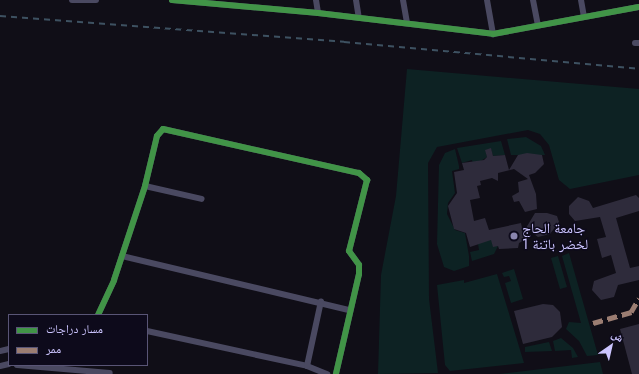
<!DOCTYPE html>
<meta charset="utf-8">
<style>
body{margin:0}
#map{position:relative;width:639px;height:374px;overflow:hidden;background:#100e17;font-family:Jost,"Noto Naskh Arabic",sans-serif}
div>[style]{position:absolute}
.green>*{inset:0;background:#0d2223}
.building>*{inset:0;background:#2e2b3b}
.minor>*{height:6px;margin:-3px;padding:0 3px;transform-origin:3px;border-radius:3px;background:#4a4961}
.rail>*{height:2px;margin-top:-1px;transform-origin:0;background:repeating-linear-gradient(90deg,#3d5161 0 6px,transparent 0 11px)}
.quiet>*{height:5px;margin-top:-2.5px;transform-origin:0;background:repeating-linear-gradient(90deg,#9b7d72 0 10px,transparent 0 15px)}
.cycleway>*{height:6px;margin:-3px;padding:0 3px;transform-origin:3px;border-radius:3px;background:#419447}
.dots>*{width:11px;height:11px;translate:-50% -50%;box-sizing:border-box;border:2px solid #0d0a1b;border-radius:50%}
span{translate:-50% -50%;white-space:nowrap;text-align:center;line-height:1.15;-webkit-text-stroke:3px #0d0a1b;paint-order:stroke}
.poi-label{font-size:14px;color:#ccc5ff}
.left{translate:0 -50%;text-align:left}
.legend{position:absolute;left:8px;top:314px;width:140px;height:52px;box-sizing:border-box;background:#0d0a1b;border:1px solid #595576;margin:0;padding:5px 7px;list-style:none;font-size:12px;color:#ccc5ff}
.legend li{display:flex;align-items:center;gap:8px;height:20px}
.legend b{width:20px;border:1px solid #595576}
.north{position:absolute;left:591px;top:326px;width:40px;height:40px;-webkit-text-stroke:3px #0d0a1b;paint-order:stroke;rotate:34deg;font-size:11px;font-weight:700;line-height:16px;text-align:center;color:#ccc5ff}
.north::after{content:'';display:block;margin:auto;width:14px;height:18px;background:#ccc5ff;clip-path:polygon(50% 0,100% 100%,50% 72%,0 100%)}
</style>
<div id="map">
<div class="green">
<i style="clip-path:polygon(407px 69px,639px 89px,639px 175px,570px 189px,559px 180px,549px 145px,540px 134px,528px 130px,437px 147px,428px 163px,429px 299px,438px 373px,378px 374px,381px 275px,396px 196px)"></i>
<i style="clip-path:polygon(526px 137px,541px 146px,545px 155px,511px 155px,507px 139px)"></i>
<i style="clip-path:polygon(501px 141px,505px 155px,493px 156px,491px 149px,486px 150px,487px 157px,473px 166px,472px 160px,462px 163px,457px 148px)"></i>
<i style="clip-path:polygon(455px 149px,459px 166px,459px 169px,452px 171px,455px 193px,448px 203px,447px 214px,455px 230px,465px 233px,469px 256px,469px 266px,454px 271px,444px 267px,437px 244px,439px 165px,445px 153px)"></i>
<i style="clip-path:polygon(490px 236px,498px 246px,494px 254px,472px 261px,470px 252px,479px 250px,478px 244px)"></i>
<i style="clip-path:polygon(569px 253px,598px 355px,587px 356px,579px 341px,566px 329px,569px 322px,581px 323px,562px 256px)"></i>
<i style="clip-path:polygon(558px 256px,567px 287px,560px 289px,551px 258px)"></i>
<i style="clip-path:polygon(514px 269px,523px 299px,511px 303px,505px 283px,511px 281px,509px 276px,504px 277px,502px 273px)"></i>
<i style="clip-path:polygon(497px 274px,524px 363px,450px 371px,445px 365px,437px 285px,464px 280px,464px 283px)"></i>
<i style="clip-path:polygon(561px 338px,573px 348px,578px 357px,572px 358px,571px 350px,555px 351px,553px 341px)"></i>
<i style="clip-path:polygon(549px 342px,552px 351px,525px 352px,525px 347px)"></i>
<i style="clip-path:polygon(600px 362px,603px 374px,499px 374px)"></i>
</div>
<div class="building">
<i style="clip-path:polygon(491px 148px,493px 156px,505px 155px,509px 170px,518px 155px,527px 153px,542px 155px,544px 164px,535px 173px,529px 175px,536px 194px,537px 209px,525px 212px,519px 201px,514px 202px,512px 196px,519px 192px,518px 182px,528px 179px,514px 169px,498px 173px,498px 181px,492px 178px,480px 181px,481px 185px,477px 186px,480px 198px,470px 200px,474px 221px,485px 218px,489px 230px,521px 223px,523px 233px,535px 213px,547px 213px,557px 216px,559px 222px,550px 234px,538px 237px,527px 229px,529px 238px,519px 243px,518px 248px,499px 249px,498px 246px,493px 247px,491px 240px,470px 247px,466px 233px,454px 229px,448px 206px,457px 193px,454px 172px,464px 170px,462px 163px,484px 160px,487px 157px,485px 150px)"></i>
<i style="clip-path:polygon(636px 195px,639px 198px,639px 211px,616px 218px,630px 268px,639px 266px,639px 280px,618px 285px,614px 297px,601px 300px,592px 290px,594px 281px,616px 273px,611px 255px,602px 258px,597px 239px,606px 237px,600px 217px,575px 221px,569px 214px,569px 206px,578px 197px,589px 201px,593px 208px)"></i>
<i style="clip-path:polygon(543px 304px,553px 305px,560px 312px,562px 327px,552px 337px,523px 344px,514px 311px)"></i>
<i style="clip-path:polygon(639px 324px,639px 374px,632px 374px,620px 329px)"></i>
</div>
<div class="minor">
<i style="left:72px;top:0;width:24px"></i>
<i style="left:172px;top:0;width:147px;rotate:5.1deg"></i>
<i style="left:318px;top:13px;width:176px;rotate:6.8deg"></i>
<i style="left:493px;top:34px;width:148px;rotate:-10.5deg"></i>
<i style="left:316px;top:0;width:13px;rotate:81deg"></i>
<i style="left:356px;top:0;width:18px;rotate:81deg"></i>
<i style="left:403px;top:0;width:22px;rotate:80deg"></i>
<i style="left:487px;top:0;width:35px;rotate:80deg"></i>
<i style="left:533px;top:0;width:25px;rotate:79deg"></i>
<i style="left:581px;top:0;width:17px;rotate:80deg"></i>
<i style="left:635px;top:43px;width:4px"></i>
<i style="left:145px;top:186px;width:58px;rotate:12.8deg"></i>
<i style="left:122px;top:256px;width:233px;rotate:13.4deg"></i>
<i style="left:98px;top:315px;width:38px;rotate:-65deg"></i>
<i style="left:114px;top:280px;width:99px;rotate:-71.7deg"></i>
<i style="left:145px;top:186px;width:51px;rotate:-76.5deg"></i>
<i style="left:157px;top:136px;width:9px;rotate:-49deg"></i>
<i style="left:163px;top:129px;width:201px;rotate:12.7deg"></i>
<i style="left:359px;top:173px;width:11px;rotate:41deg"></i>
<i style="left:367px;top:180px;width:73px;rotate:104.2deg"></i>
<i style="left:349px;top:251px;width:17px;rotate:54deg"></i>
<i style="left:359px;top:265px;width:9px;rotate:90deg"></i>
<i style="left:359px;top:274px;width:103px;rotate:103deg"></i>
<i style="left:147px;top:331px;width:164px;rotate:12.3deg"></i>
<i style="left:307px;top:366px;width:22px;rotate:22deg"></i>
<i style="left:0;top:351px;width:9px;rotate:-13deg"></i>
<i style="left:17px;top:365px;width:93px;rotate:4.9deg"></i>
<i style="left:0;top:366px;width:9px;rotate:-13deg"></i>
<i style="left:307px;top:366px;width:66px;rotate:-77.8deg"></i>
</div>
<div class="rail">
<i style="left:0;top:16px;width:345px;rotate:4.3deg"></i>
<i style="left:344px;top:42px;width:296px;rotate:5.2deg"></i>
</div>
<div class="quiet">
<i style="left:593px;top:323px;width:40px;rotate:-16deg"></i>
<i style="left:631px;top:312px;width:16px;rotate:-60deg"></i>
</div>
<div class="cycleway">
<i style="left:172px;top:0;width:147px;rotate:5.1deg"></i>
<i style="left:318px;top:13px;width:176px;rotate:6.8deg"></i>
<i style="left:493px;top:34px;width:148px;rotate:-10.5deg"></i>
<i style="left:98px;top:315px;width:38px;rotate:-65deg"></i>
<i style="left:114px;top:280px;width:99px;rotate:-71.7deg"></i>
<i style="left:145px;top:186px;width:51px;rotate:-76.5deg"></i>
<i style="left:157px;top:136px;width:9px;rotate:-49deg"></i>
<i style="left:163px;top:129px;width:201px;rotate:12.7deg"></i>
<i style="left:359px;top:173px;width:11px;rotate:41deg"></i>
<i style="left:367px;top:180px;width:73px;rotate:104.2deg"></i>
<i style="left:349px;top:251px;width:17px;rotate:54deg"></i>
<i style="left:359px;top:265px;width:9px;rotate:90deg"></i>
<i style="left:359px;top:274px;width:103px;rotate:103deg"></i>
</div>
<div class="dots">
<i style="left:514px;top:236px;background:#8a85ae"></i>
</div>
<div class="poi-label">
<span class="left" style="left:522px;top:236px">جامعة الحاج<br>لخضر باتنة 1</span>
</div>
<ul class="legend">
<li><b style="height:5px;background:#419447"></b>مسار دراجات</li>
<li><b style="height:5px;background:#9b7d72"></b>ممر</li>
</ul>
<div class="north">ش</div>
</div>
